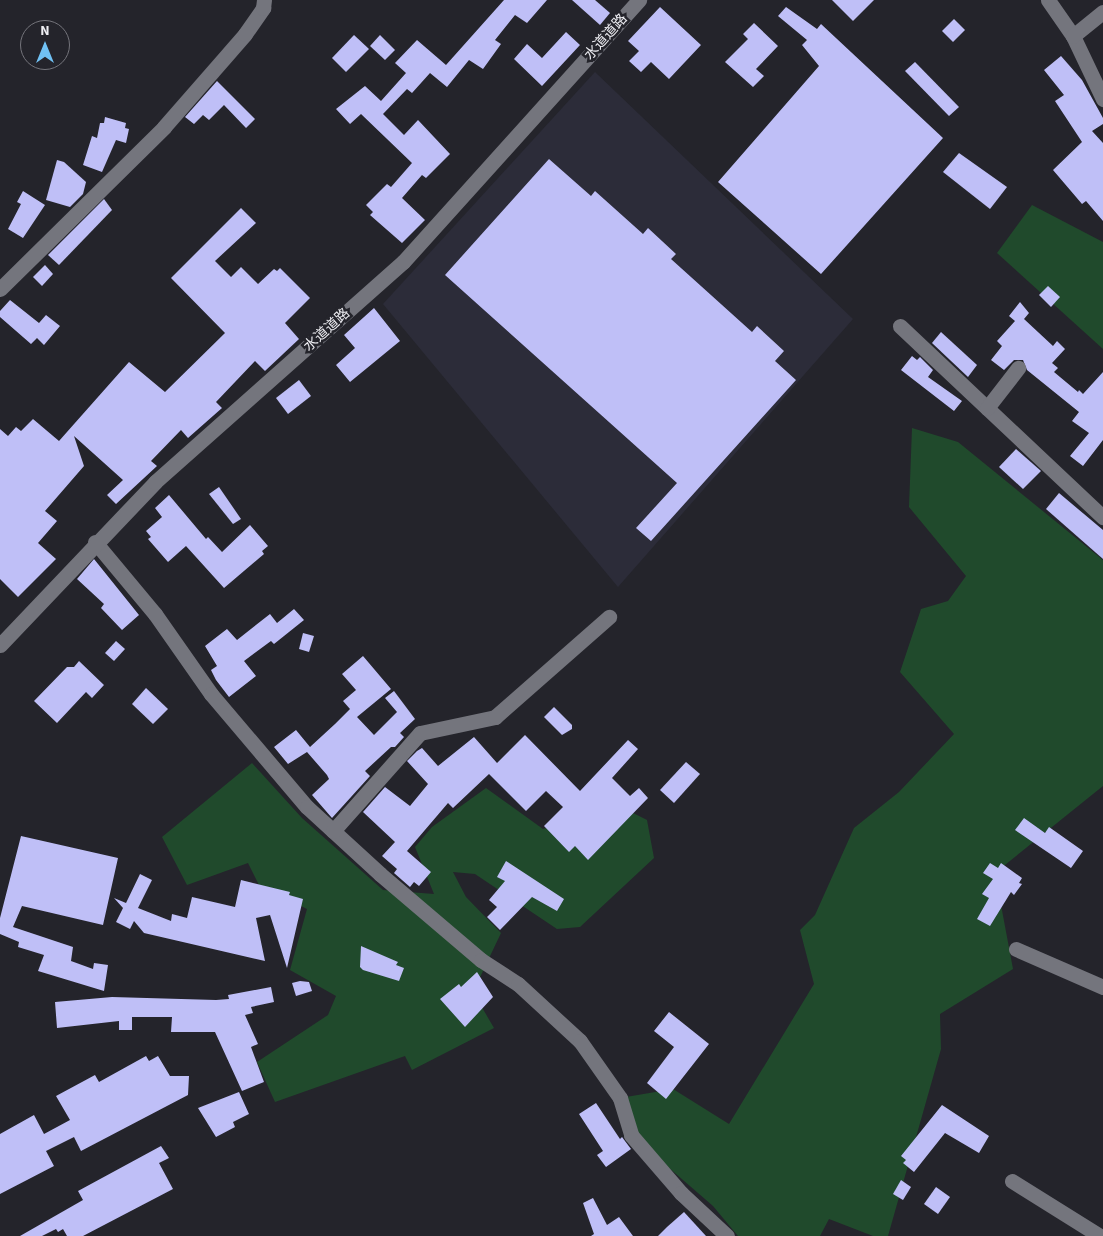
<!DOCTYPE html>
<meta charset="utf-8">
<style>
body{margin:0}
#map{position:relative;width:1103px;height:1236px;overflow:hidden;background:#24242b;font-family:"Source Sans 3","Noto Sans JP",sans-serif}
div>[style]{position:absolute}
.built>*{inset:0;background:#2c2c39}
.green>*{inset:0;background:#204a2c}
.building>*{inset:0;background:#bfbff7}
.minor>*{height:15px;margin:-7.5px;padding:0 7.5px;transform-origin:7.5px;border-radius:7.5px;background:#74757d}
span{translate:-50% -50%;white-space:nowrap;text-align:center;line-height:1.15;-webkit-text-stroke:5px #24242b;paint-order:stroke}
.street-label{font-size:14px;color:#ededf2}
.north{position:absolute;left:20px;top:20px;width:50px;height:50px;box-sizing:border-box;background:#24242b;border:1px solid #74747b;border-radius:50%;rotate:0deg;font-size:14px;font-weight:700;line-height:20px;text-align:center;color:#ededf2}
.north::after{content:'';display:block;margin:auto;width:18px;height:22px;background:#70c1f4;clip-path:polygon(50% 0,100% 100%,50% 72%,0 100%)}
</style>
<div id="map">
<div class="built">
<i style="clip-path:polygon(595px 72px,853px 319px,618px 587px,383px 304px)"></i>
</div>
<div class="green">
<i style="clip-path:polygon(1032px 205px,1103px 242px,1103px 349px,997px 253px)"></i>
<i style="clip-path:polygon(912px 428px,958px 442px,1103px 560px,1103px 786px,995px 873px,1013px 969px,940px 1014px,941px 1049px,888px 1236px,873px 1236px,829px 1219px,820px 1236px,738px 1236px,713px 1206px,631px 1135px,620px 1098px,673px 1089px,729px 1124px,814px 984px,800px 930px,815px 915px,854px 828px,899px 792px,954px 734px,900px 672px,921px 609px,948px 601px,966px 576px,909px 507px)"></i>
<i style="clip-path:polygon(252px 763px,302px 818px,383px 890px,434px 894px,415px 847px,432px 827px,486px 788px,543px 829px,615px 804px,647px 820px,654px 858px,580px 927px,557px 929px,475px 874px,453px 872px,466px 897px,501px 933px,473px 992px,494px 1028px,412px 1070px,405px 1056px,275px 1102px,257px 1062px,328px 1015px,336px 996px,290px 970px,307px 909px,259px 885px,248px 863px,187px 885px,162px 837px)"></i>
</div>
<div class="building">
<i style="clip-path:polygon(504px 0,547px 0,527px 23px,515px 15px,495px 40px,501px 44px,483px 69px,469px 60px,447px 87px,430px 73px,412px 93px,407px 89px,383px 114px,404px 135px,418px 120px,450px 154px,426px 178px,422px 175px,402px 198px,425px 220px,402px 243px,370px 215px,373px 212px,366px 205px,387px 184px,391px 187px,412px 163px,361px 114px,350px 124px,336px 109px,365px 86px,381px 101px,406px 73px,395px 63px,417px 40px,446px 65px)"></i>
<i style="clip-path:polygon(572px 0,595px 0,610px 13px,600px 25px)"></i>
<i style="clip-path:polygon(832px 0,874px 0,853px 21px)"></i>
<i style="clip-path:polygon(660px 7px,701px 45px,669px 79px,651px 62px,641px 72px,629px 61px,639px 51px,628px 41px)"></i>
<i style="clip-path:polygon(786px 7px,817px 29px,821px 24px,943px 138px,821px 274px,718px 182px,819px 66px,802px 45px,807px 40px,778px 16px)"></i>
<i style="clip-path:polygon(954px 19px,965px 30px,953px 42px,942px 31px)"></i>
<i style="clip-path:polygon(754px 23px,778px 46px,756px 69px,764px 76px,753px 87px,725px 62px,748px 39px,743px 34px)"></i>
<i style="clip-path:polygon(566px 32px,580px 45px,542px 86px,514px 59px,527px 44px,542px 58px)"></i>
<i style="clip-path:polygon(354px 35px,369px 49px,346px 72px,332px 58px)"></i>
<i style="clip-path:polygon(380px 35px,395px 50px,385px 60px,370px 46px)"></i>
<i style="clip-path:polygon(1061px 56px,1082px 80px,1103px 118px,1103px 124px,1092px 131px,1103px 143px,1103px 221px,1086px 201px,1082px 204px,1053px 170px,1082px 142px,1055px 101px,1064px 95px,1044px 70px)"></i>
<i style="clip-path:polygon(915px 62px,959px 107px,949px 116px,905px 71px)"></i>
<i style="clip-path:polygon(217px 81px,255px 119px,246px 128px,224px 105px,209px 120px,203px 115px,194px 124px,185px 117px)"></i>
<i style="clip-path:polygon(105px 117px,126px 123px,125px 128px,129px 129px,126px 143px,116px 140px,102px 172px,83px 165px,92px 136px,97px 138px,100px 123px,104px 123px)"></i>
<i style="clip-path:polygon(959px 153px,1007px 187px,990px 209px,943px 172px)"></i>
<i style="clip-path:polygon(549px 159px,591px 196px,595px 191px,643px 234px,648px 228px,676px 254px,671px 259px,752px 332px,757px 326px,784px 351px,775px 361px,796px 380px,651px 541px,636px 528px,677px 483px,445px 275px)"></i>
<i style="clip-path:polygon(57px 160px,64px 162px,86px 182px,83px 194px,70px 207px,46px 200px)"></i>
<i style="clip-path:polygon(23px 191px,45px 205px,23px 238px,8px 229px,21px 204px,17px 202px)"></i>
<i style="clip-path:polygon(104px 199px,112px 210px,59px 265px,48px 255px)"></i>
<i style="clip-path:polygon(241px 208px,256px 223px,215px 261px,231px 277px,241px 267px,258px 284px,274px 269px,277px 271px,280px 268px,310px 298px,285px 323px,299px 339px,265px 371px,255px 361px,216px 402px,222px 408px,188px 438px,181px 430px,151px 461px,157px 466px,116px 504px,107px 495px,123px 480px,74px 436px,84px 466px,45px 511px,57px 521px,38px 543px,56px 559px,18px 597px,0 579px,0 429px,8px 436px,16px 427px,21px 431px,33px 419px,59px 441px,129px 362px,165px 392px,225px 333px,171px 278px)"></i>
<i style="clip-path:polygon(45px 265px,53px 274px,42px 286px,33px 277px)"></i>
<i style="clip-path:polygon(1048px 286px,1060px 297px,1051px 307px,1039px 295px)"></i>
<i style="clip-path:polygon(10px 300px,39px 323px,46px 315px,60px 326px,44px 345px,37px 338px,31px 344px,0 317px,0 311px)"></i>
<i style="clip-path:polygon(1020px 302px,1029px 313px,1024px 319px,1053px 346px,1057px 341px,1065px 349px,1052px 363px,1058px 368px,1054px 372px,1078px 392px,1079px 390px,1083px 394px,1103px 372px,1103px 440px,1083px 466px,1070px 456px,1089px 433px,1072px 421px,1079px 412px,1027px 370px,1023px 360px,1014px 360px,1004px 370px,991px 360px,1002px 346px,997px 341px,1015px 321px,1009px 316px)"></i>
<i style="clip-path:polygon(374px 308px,400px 341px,350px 382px,336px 365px,355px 348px,344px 335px)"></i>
<i style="clip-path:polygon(941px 332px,977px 365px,968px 377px,932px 343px)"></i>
<i style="clip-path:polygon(912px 356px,917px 360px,920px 357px,933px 370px,928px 377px,962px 401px,954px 411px,901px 370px)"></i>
<i style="clip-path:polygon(299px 380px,311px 396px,288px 414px,276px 398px)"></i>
<i style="clip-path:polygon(1016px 449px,1041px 471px,1023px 489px,999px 467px)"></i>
<i style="clip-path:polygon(219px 487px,241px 519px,233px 524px,209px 494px)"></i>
<i style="clip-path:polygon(1059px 493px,1103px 530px,1103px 559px,1046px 509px)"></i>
<i style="clip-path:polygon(169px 495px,206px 539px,208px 537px,222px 552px,250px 525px,268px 546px,262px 551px,264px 554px,224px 588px,186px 546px,168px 562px,148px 539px,151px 537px,146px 531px,162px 517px,155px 508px)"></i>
<i style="clip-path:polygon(94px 559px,139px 615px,122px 630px,101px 608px,104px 604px,77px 579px)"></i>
<i style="clip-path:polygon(294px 609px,304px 620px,274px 644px,271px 641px,244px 661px,256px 676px,229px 697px,216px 680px,211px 670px,217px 666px,205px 646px,227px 629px,237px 640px,270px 614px,277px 623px)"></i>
<i style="clip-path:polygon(303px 633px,314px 636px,309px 652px,299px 649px)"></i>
<i style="clip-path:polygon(116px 641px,125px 649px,114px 661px,105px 653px)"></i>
<i style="clip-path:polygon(363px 656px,391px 689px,357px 717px,374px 735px,397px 712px,385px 698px,394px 691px,415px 719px,400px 733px,404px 737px,395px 747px,391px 747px,365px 771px,370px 776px,332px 818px,312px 795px,329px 779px,327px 775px,307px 752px,288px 764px,274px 747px,296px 730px,310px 747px,335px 724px,350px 709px,343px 701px,356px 690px,342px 674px)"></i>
<i style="clip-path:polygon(79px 661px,104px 685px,92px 698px,86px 692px,57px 723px,34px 701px,67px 667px,74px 667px)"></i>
<i style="clip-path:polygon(146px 688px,168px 709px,153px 724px,132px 704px)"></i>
<i style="clip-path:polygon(554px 707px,572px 725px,572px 729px,562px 735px,544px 717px)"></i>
<i style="clip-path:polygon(525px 735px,580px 791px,628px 740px,638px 749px,612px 778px,630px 796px,639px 788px,648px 798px,588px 860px,575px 846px,569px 852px,544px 826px,563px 807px,546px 791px,526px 811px,489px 774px,453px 808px,448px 803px,407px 851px,431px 872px,419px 886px,414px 882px,410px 887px,394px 873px,397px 869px,382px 856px,395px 842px,363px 812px,385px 787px,410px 806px,428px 784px,407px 761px,417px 751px,422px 748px,438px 766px,474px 737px,497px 763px)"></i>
<i style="clip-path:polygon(686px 762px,700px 774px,674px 803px,660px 790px)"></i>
<i style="clip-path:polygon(1024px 818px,1045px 833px,1049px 827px,1083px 851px,1071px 868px,1015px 830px)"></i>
<i style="clip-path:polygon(21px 836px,118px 858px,103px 925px,22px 906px,13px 927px,73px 947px,71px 961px,93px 969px,94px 963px,108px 965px,104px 991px,38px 971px,44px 955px,18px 947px,19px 942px,0 934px,0 918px)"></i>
<i style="clip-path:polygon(506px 861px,564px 899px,557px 911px,532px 897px,500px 930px,487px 917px,497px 907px,489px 900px,505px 881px,497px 877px)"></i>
<i style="clip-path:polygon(990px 863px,998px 868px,1001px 863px,1022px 878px,1019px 883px,1022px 884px,1014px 895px,1011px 892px,990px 926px,977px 919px,989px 898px,982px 894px,993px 879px,983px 873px)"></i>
<i style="clip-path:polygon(140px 874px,152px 880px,138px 908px,171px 921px,172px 914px,187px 918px,192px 897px,235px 907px,241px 880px,290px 892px,289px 895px,303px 899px,287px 968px,270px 915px,256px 918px,265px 961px,144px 933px,134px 921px,130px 929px,116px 922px,123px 908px,114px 898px,126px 903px)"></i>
<i style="clip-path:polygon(361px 946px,398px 962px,396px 965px,404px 968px,399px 981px,363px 970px,360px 967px)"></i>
<i style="clip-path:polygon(477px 972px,493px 997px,465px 1027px,440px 999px,459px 984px,461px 987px)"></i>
<i style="clip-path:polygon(300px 981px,309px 982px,312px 991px,296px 996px,292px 983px)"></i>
<i style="clip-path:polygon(271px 987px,274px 1002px,251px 1007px,253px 1013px,245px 1015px,258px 1044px,251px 1047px,264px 1082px,242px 1091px,215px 1032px,171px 1032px,172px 1017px,132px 1017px,132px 1030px,119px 1030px,119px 1021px,57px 1028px,55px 1002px,112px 997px,216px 1000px,229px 999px,228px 995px)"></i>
<i style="clip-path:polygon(669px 1012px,709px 1044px,666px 1099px,647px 1083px,674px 1047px,654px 1031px)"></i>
<i style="clip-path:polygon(146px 1056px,149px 1061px,158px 1056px,170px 1076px,189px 1076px,188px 1095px,81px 1151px,74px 1137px,46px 1151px,54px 1166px,0 1194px,0 1134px,34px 1115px,44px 1134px,70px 1120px,56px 1096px,95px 1075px,99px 1082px)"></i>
<i style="clip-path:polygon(239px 1092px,249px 1114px,233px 1122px,235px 1127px,216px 1137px,198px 1108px)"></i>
<i style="clip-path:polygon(596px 1103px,620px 1139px,622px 1137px,631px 1149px,606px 1167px,597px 1155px,603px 1151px,579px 1114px)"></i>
<i style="clip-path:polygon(942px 1105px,989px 1136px,979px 1153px,945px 1133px,914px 1172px,903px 1163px,906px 1160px,901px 1156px)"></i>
<i style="clip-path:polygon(161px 1146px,169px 1158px,159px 1163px,173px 1189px,83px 1236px,67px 1236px,63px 1229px,58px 1232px,56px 1229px,42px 1236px,20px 1236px,83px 1200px,78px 1191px)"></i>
<i style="clip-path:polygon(901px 1180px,911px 1187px,903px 1200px,893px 1194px)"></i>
<i style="clip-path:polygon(936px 1187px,950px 1197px,938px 1214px,924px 1204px)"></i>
<i style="clip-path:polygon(593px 1198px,607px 1225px,619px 1217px,633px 1236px,591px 1236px,594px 1234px,583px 1203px)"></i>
<i style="clip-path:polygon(684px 1212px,706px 1236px,658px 1236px,667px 1227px)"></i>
</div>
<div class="minor">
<i style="left:1048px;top:0;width:44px;rotate:55.2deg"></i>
<i style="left:1073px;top:36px;width:70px;rotate:64.5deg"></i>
<i style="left:1073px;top:36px;width:38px;rotate:-39deg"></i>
<i style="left:0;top:289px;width:231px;rotate:-44.6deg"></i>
<i style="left:164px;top:127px;width:123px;rotate:-48.9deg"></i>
<i style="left:245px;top:34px;width:32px;rotate:-55deg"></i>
<i style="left:263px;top:8px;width:8px;rotate:-83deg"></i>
<i style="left:900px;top:326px;width:279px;rotate:43.3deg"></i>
<i style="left:987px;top:408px;width:51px;rotate:-52.2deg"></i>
<i style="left:95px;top:542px;width:94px;rotate:50.2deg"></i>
<i style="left:155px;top:614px;width:98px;rotate:55deg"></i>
<i style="left:211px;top:694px;width:148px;rotate:49.7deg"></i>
<i style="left:307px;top:807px;width:99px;rotate:42.5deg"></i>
<i style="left:380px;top:874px;width:133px;rotate:40.4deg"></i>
<i style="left:481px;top:960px;width:44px;rotate:33deg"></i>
<i style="left:518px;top:984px;width:84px;rotate:42.6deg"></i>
<i style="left:580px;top:1041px;width:70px;rotate:54.9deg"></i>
<i style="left:620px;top:1098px;width:39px;rotate:73deg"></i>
<i style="left:631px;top:1135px;width:77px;rotate:49.2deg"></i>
<i style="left:681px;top:1193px;width:63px;rotate:43.1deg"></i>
<i style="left:0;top:645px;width:225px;rotate:-46.4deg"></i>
<i style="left:155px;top:482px;width:332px;rotate:-41.6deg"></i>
<i style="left:403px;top:262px;width:353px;rotate:-48deg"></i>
<i style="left:333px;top:831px;width:131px;rotate:-48.4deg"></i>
<i style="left:420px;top:733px;width:77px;rotate:-12deg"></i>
<i style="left:495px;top:717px;width:152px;rotate:-41.3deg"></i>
<i style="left:1016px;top:949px;width:95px;rotate:23.6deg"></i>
<i style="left:1012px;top:1181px;width:104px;rotate:32deg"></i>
</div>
<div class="street-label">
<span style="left:606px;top:37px;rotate:-48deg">水道道路</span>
<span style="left:327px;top:330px;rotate:-42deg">水道道路</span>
</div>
<div class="north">N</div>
</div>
